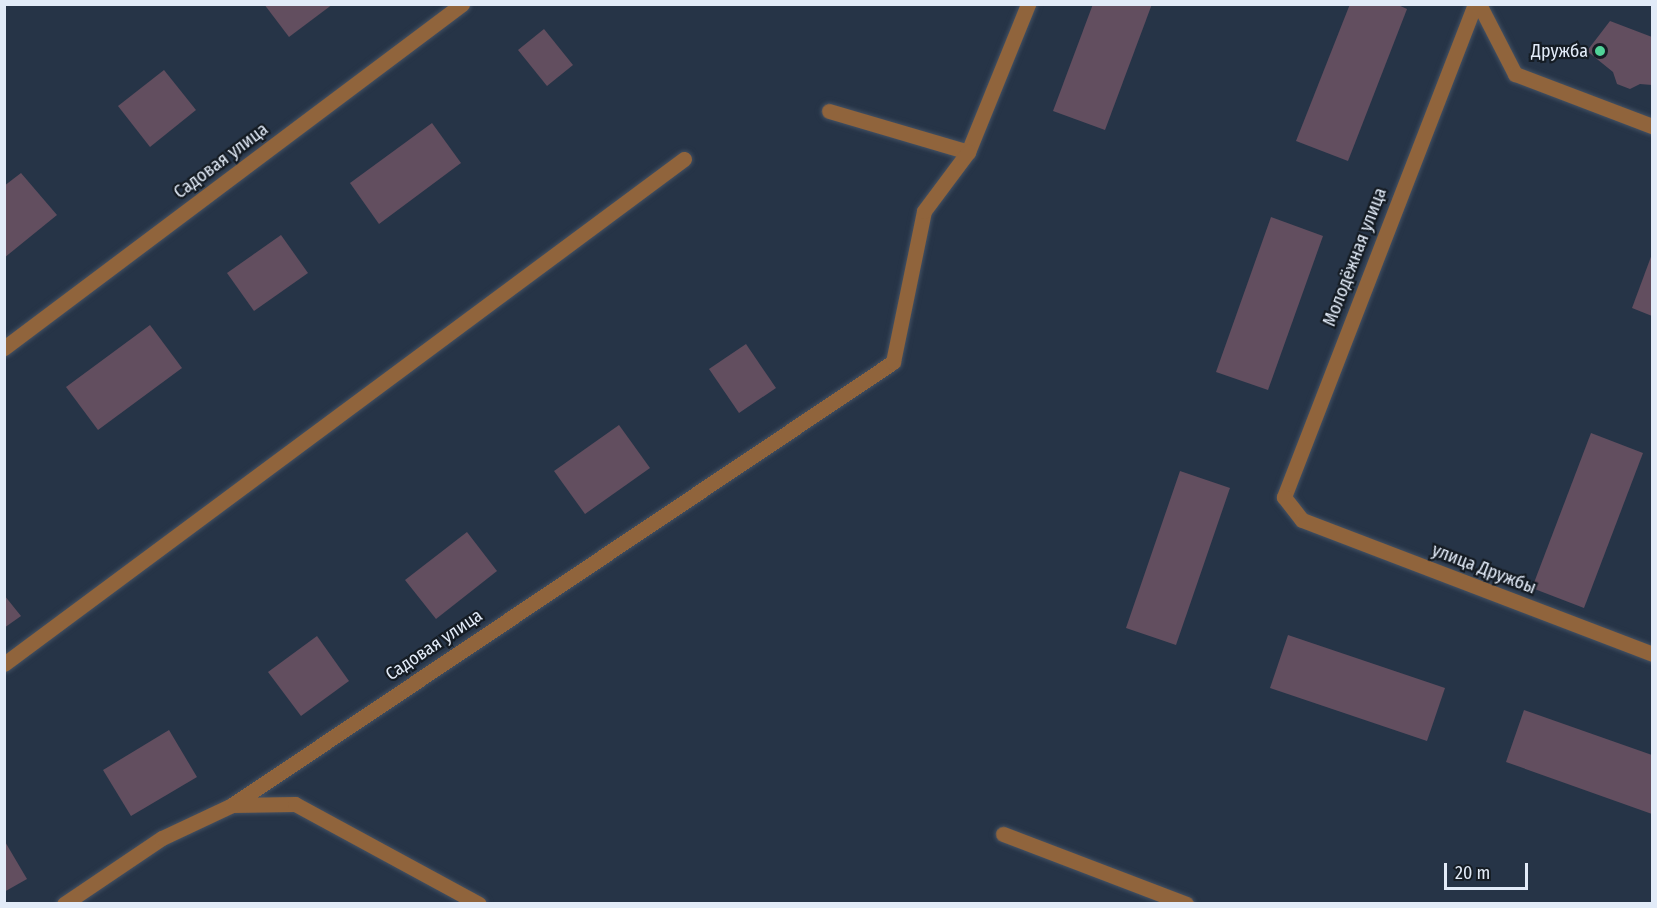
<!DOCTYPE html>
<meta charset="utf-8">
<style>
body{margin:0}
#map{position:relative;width:1657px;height:908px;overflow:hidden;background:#263447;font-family:"Fira Sans Condensed",sans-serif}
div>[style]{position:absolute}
.building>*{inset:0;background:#624e5f}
.roads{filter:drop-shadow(0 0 2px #445163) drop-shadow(0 0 2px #445163)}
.minor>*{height:15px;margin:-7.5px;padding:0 7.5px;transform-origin:7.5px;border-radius:7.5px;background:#90643c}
.dots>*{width:16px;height:16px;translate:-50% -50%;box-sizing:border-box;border:3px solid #151c24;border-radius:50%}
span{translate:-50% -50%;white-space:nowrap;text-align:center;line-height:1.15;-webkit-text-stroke:4.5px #151c24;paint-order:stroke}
.poi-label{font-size:18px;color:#e2ebf8}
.right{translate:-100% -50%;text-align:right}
.street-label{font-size:18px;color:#e2ebf8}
.frame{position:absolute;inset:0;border:6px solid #e2ebf8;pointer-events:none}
.scale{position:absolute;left:1444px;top:863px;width:84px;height:27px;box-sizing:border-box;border:3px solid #e2ebf8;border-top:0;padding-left:8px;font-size:18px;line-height:21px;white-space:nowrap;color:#e2ebf8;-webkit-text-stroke:4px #151c24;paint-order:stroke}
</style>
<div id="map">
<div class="building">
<i style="clip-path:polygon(264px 4px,333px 4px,289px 37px)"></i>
<i style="clip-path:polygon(1093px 4px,1152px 4px,1105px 130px,1053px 111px)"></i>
<i style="clip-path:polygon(1350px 4px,1396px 4px,1407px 9px,1348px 161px,1296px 141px)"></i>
<i style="clip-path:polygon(1610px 21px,1652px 37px,1652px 85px,1640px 84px,1630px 89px,1617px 84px,1613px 72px,1587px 51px)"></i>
<i style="clip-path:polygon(544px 29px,573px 65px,547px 86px,518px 50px)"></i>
<i style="clip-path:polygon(164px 70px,196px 110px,150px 147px,118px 106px)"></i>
<i style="clip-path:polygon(432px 123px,461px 163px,379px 224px,350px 183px)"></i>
<i style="clip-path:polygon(21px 173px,57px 215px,4px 258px,4px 186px)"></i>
<i style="clip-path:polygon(1271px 217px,1323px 236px,1268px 390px,1216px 372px)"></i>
<i style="clip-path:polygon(281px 235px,308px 273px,254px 311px,227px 273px)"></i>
<i style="clip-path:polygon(1652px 254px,1652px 316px,1632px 308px)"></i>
<i style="clip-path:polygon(150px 325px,182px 368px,98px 430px,66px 387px)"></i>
<i style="clip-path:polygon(746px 344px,776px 388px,739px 413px,709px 369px)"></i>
<i style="clip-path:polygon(619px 425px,650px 468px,585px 514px,554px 471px)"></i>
<i style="clip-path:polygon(1591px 433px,1643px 453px,1584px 608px,1532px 588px)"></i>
<i style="clip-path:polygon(1180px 471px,1230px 488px,1176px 645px,1126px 628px)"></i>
<i style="clip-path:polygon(467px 532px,497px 571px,436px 619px,405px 580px)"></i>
<i style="clip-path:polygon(4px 595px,21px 616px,4px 628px)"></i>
<i style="clip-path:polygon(1288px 635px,1445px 688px,1427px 741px,1270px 688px)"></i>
<i style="clip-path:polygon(317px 636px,349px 681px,301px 716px,268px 672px)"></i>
<i style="clip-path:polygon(1524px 710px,1652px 755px,1652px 814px,1506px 762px)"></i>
<i style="clip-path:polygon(169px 730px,197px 777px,131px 816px,103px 770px)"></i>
<i style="clip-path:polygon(4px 840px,27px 879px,4px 892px)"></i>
</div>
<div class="roads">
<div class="minor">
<i style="left:1475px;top:4px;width:529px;rotate:111.18deg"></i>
<i style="left:1284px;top:497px;width:29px;rotate:52deg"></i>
<i style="left:1302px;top:520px;width:375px;rotate:20.9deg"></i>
<i style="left:1479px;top:4px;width:79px;rotate:62.8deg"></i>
<i style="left:1515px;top:74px;width:147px;rotate:20.8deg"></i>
<i style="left:829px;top:111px;width:145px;rotate:16.4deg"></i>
<i style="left:968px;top:152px;width:160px;rotate:-67.9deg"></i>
<i style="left:4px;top:348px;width:573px;rotate:-36.91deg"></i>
<i style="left:4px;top:664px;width:847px;rotate:-36.6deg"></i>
<i style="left:232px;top:805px;width:63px;rotate:-0.9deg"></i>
<i style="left:295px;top:804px;width:209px;rotate:28.5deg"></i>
<i style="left:1003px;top:834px;width:196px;rotate:20.9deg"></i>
<i style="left:64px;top:904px;width:118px;rotate:-34deg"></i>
<i style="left:162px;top:838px;width:77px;rotate:-25.2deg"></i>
<i style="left:232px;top:805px;width:796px;rotate:-33.83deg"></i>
<i style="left:893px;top:362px;width:154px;rotate:-78.4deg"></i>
<i style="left:924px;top:211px;width:74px;rotate:-53.3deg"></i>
</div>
</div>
<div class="dots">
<i style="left:1600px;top:51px;background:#51d398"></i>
</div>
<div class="poi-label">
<span class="right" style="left:1588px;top:51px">Дружба</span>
</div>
<div class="street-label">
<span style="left:221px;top:161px;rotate:-37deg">Садовая улица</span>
<span style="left:1355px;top:257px;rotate:-69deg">Молодёжная улица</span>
<span style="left:1484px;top:569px;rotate:21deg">улица Дружбы</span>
<span style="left:434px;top:645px;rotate:-34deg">Садовая улица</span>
</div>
<div class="frame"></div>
<div class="scale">20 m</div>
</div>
